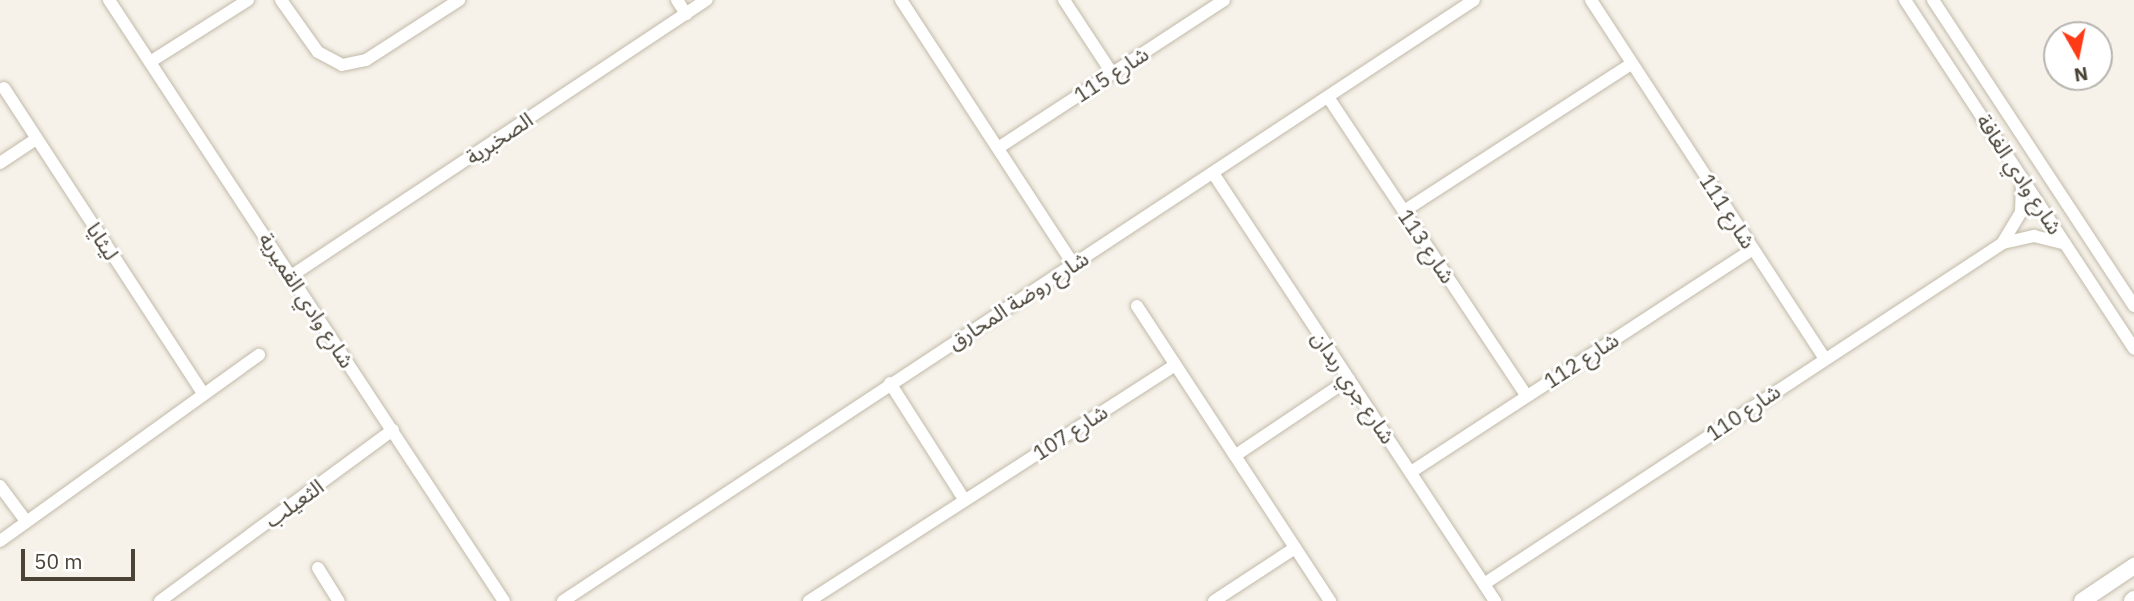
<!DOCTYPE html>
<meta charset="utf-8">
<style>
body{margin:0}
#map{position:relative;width:2134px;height:601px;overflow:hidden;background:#f6f2e9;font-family:"IBM Plex Sans","Noto Sans Arabic",sans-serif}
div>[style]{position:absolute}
.roads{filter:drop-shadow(0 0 2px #c2baaa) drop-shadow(0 0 2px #c2baaa)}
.minor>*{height:12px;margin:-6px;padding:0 6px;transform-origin:6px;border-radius:6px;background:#fff}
.tertiary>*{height:16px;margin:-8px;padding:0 8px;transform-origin:8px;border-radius:8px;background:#fff}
span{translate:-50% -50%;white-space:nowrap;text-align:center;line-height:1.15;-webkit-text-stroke:6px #fff;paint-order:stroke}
.street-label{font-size:21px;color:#4a4336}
.north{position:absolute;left:2043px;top:21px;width:70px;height:70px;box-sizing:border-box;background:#fff;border:2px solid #b7b4af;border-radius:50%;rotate:171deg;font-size:19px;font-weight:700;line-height:28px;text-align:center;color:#4a4336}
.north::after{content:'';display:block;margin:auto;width:24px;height:32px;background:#ff3b17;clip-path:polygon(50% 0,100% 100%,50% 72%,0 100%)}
.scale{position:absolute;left:21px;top:549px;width:114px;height:32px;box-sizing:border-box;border:4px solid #4a4336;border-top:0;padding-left:9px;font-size:21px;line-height:24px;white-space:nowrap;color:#4a4336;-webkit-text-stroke:5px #fff;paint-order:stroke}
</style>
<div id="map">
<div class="roads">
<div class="minor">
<i style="left:109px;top:0;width:719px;rotate:56.69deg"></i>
<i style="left:281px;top:0;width:64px;rotate:54.6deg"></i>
<i style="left:318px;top:52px;width:27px;rotate:28deg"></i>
<i style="left:342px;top:65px;width:25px;rotate:-12deg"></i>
<i style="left:366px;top:60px;width:111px;rotate:-32.8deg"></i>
<i style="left:677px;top:0;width:17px;rotate:57deg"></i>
<i style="left:901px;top:0;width:315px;rotate:56.9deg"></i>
<i style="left:1064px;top:0;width:87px;rotate:56.7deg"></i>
<i style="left:1591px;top:0;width:427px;rotate:56.9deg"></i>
<i style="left:1905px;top:0;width:417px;rotate:56.7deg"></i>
<i style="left:1933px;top:0;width:366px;rotate:56.7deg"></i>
<i style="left:150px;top:62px;width:116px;rotate:-32.3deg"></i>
<i style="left:4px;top:88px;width:364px;rotate:56.9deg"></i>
<i style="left:1328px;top:97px;width:358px;rotate:56.4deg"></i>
<i style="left:998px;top:148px;width:270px;rotate:-33.2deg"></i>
<i style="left:0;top:163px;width:43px;rotate:-33.7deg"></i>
<i style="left:1213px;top:173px;width:513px;rotate:56.62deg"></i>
<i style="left:1404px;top:211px;width:270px;rotate:-32.9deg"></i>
<i style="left:2003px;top:242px;width:35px;rotate:-59deg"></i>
<i style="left:2021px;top:212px;width:34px;rotate:-88deg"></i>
<i style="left:291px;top:276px;width:499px;rotate:-33.6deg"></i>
<i style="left:1137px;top:306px;width:353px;rotate:56.8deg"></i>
<i style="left:890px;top:383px;width:138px;rotate:57.5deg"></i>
<i style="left:1236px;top:455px;width:136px;rotate:-33.9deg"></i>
<i style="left:1411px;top:472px;width:408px;rotate:-33.1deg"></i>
<i style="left:0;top:486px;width:44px;rotate:53.4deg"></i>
<i style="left:0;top:541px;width:319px;rotate:-35.7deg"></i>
<i style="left:318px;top:568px;width:39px;rotate:58deg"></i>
<i style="left:1484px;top:584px;width:621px;rotate:-33.31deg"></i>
<i style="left:2003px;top:243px;width:32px;rotate:-13deg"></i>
<i style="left:2034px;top:236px;width:32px;rotate:14deg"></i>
<i style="left:160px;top:601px;width:289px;rotate:-36.3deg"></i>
<i style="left:563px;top:601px;width:1091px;rotate:-33.41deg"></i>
<i style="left:809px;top:601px;width:435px;rotate:-32.8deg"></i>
<i style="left:1214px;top:601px;width:97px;rotate:-33.2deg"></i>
</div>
<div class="tertiary">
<i style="left:2082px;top:601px;width:63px;rotate:-33.9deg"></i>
<i style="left:2132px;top:601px;width:3px;rotate:-45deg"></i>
</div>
</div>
<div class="street-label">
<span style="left:1111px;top:74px;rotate:-33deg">شارع 115</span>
<span style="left:499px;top:138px;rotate:-34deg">الصخبرية</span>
<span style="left:2020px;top:174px;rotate:57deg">شارع وادي الغافة</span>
<span style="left:1728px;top:211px;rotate:57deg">شارع 111</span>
<span style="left:103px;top:241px;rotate:57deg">ليثايا</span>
<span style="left:1427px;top:246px;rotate:56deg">شارع 113</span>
<span style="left:307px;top:300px;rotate:57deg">شارع وادي القميرية</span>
<span style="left:1018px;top:300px;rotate:-33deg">شارع روضة المحارق</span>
<span style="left:1581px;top:360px;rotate:-33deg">شارع 112</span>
<span style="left:1354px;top:387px;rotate:56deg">شارع جري ربدان</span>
<span style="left:1743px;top:412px;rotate:-34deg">شارع 110</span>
<span style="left:1070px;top:432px;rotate:-33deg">شارع 107</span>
<span style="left:294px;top:503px;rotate:-36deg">الثعيلب</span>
</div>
<div class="north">N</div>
<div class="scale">50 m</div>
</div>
